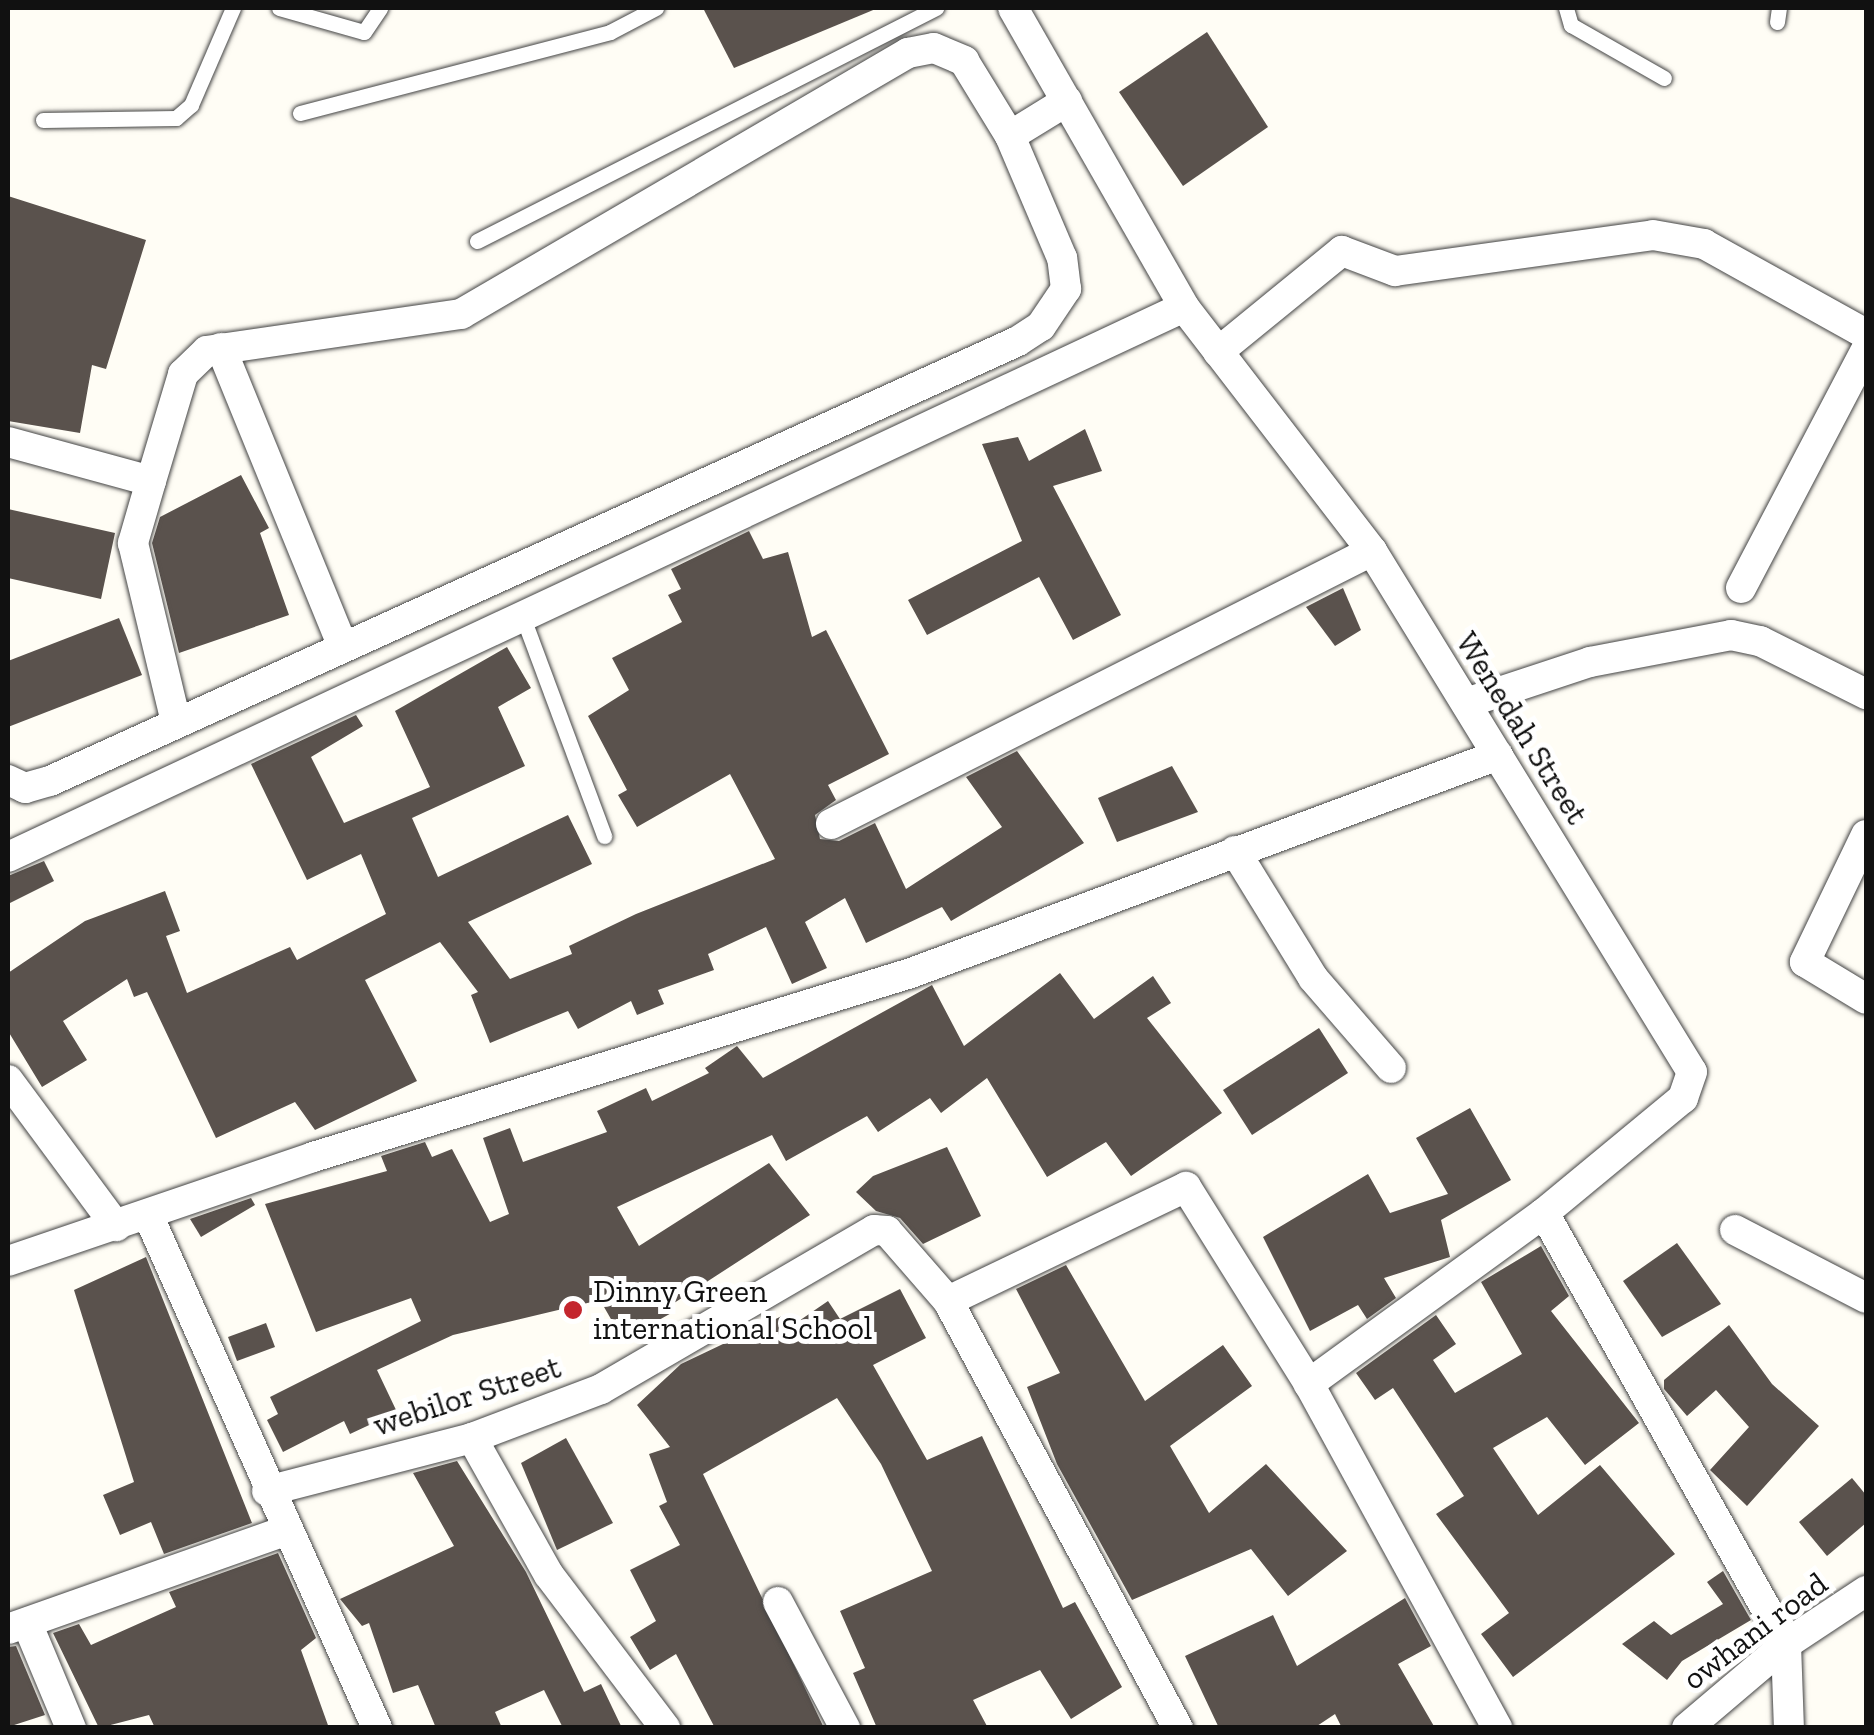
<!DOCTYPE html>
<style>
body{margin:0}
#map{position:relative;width:1874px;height:1735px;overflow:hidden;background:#fffdf5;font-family:"Zilla Slab",serif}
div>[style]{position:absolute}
.building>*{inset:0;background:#5a524d}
.roads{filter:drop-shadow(0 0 2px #444) drop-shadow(0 0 2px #444)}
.lane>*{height:15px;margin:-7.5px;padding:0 7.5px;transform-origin:7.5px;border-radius:7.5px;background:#fff}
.street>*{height:30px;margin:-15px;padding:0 15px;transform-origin:15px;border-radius:15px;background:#fff}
.dots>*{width:28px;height:28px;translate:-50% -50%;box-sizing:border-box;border:5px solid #fff;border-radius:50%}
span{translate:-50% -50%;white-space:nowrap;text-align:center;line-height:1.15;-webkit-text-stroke:10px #fff;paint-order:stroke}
.street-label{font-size:32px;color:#111}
.poi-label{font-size:32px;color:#111}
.left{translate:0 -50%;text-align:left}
.frame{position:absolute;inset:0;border:10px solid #111;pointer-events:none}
</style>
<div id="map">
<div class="building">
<i style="clip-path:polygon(703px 8px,878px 8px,734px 68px)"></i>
<i style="clip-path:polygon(1207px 32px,1268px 127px,1183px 186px,1119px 92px)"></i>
<i style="clip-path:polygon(8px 196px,146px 240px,106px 369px,92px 365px,80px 433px,8px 421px)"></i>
<i style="clip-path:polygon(1085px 429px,1102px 471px,1053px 486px,1121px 615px,1073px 640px,1039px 577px,927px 635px,908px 600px,1022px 541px,982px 444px,1018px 437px,1029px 461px)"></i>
<i style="clip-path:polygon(241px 475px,269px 528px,260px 533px,289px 615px,179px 653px,152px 543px,160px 517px)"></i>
<i style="clip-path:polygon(8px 509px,115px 533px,101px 599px,8px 578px)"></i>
<i style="clip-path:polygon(749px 531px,763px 559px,788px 552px,812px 637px,826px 630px,889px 754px,828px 785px,836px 800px,815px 815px,820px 839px,839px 841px,875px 823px,906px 889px,1002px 827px,966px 777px,1017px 751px,1084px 843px,951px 921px,942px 907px,866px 943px,845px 898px,805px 922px,827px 968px,792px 984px,766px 927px,708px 954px,714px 970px,658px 990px,664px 1004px,637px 1015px,631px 1001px,578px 1029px,568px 1011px,490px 1043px,471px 995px,478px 992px,440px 942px,365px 980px,417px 1081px,315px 1130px,295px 1102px,216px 1138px,147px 992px,134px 997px,127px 979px,63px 1021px,87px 1060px,42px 1087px,8px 1031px,8px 973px,85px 921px,165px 891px,180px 931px,166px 936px,187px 993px,290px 947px,297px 960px,386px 914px,361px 854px,307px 880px,251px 764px,356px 715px,363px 726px,311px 757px,344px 823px,430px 787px,395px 711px,507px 647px,531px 688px,498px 707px,525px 766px,412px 818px,438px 877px,568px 815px,592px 864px,468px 922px,510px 979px,572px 954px,569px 946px,636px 914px,775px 859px,730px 774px,637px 827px,618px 795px,627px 790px,588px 716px,629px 690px,612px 658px,682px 622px,668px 595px,681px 589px,671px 569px)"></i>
<i style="clip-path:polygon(1343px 588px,1361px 630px,1335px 646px,1306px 607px)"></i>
<i style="clip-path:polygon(119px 618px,142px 675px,8px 727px,8px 661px)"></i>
<i style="clip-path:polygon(1172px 766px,1198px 812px,1117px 842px,1098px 798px)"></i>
<i style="clip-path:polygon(44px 861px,54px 881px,8px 904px,8px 876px)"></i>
<i style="clip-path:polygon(1060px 973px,1094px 1019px,1153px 976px,1171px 1003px,1147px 1018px,1222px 1113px,1131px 1176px,1106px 1142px,1047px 1177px,987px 1078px,941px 1113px,930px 1098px,878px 1132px,867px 1116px,786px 1161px,772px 1135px,617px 1207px,639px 1246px,769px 1163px,810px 1215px,671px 1305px,675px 1311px,623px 1340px,600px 1300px,453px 1335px,377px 1370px,397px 1412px,350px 1434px,344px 1421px,283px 1452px,267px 1420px,278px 1414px,270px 1397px,421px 1321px,411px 1298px,316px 1332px,265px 1204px,387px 1171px,381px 1156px,425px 1142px,432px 1157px,452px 1149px,490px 1222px,509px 1214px,483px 1138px,510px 1128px,523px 1162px,607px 1132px,597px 1111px,646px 1088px,652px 1101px,709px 1073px,705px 1068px,737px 1046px,763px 1078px,932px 985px,964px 1046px)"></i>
<i style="clip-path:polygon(1319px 1028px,1348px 1073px,1252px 1135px,1223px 1090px)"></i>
<i style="clip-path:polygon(1470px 1108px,1511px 1180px,1441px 1220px,1450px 1257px,1384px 1278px,1396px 1298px,1367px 1319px,1358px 1305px,1310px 1331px,1263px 1237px,1368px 1174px,1390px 1213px,1448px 1194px,1416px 1138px)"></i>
<i style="clip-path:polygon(947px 1147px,981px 1216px,923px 1244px,900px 1218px,876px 1211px,856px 1192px,873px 1176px)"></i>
<i style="clip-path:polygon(251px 1198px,255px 1205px,201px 1237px,190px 1219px)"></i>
<i style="clip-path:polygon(1677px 1243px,1721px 1304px,1662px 1337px,1623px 1281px)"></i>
<i style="clip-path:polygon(1541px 1246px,1569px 1296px,1551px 1311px,1639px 1423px,1585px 1465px,1547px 1417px,1493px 1448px,1538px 1515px,1600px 1465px,1675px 1554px,1513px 1677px,1481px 1634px,1509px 1613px,1436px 1514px,1464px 1496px,1393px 1388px,1375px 1400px,1356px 1373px,1436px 1315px,1456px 1344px,1433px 1360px,1455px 1393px,1522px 1354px,1481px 1282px)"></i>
<i style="clip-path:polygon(146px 1257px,252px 1523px,164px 1554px,151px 1522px,120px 1535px,103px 1495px,134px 1482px,74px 1290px)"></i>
<i style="clip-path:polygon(1066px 1265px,1145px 1401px,1223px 1345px,1252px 1386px,1170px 1446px,1209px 1513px,1266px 1464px,1347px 1551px,1288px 1596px,1251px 1549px,1132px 1600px,1057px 1464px,1027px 1387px,1060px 1373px,1016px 1289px)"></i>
<i style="clip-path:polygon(900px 1289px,926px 1338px,873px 1365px,927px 1460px,982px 1436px,1063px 1608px,1075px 1602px,1122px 1687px,1071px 1719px,1040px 1670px,973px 1700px,988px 1728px,877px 1728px,853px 1673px,865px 1668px,840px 1611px,932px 1571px,881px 1464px,837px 1398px,703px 1474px,824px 1728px,715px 1728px,676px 1654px,650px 1670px,630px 1637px,656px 1621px,630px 1570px,680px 1545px,659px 1506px,667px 1502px,649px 1454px,670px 1447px,637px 1405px,681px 1364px,786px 1314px,793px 1325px,828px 1301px,840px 1319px)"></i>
<i style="clip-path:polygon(266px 1323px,275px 1347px,237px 1361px,228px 1337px)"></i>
<i style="clip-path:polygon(1729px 1325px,1772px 1384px,1819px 1426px,1747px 1506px,1710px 1470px,1749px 1427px,1716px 1390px,1687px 1416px,1664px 1389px,1664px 1380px)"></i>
<i style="clip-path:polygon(566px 1438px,613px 1523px,557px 1550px,521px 1463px)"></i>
<i style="clip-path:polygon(457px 1461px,526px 1572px,584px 1692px,601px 1684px,622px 1728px,563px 1728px,544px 1690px,495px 1712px,502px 1728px,436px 1728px,418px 1685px,393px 1693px,369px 1623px,362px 1626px,340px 1599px,454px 1546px,413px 1473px)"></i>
<i style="clip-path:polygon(1852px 1478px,1866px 1495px,1866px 1523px,1827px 1556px,1799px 1522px)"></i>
<i style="clip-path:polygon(278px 1553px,316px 1638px,301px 1650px,329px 1728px,155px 1728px,149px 1715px,99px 1728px,53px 1633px,79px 1624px,91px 1645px,176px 1607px,169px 1592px)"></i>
<i style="clip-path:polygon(1723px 1571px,1751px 1620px,1682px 1661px,1667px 1680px,1622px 1644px,1654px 1621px,1671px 1635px,1723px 1604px,1707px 1582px)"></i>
<i style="clip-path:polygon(1405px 1598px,1431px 1646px,1398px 1664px,1435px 1728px,1342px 1728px,1335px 1714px,1314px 1728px,1219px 1728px,1185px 1656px,1273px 1615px,1297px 1666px)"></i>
<i style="clip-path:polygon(16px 1646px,45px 1715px,8px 1727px,8px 1647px)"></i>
</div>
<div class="roads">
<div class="lane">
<i style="left:279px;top:8px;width:88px;rotate:15.8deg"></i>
<i style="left:364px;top:32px;width:29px;rotate:-56deg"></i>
<i style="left:1566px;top:8px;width:18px;rotate:74deg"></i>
<i style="left:1571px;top:25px;width:107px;rotate:29.7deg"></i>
<i style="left:1777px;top:22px;width:14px;rotate:-82deg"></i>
<i style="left:300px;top:113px;width:320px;rotate:-14.6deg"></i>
<i style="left:610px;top:32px;width:52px;rotate:-27.6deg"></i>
<i style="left:43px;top:120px;width:133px;rotate:-0.9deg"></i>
<i style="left:176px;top:118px;width:20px;rotate:-41deg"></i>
<i style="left:191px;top:105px;width:106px;rotate:-66.6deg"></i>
<i style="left:477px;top:241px;width:515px;rotate:-26.91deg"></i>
<i style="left:522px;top:615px;width:236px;rotate:69.6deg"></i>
</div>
<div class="street">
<i style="left:1013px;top:8px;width:344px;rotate:60.2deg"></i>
<i style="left:1184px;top:307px;width:308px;rotate:52.4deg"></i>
<i style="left:1372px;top:551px;width:611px;rotate:58.44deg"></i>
<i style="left:1692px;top:1072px;width:28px;rotate:109deg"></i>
<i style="left:1683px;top:1098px;width:180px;rotate:140.4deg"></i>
<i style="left:1544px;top:1213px;width:291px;rotate:144deg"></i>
<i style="left:221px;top:348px;width:321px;rotate:67.8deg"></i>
<i style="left:1218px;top:352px;width:160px;rotate:-39.2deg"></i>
<i style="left:1342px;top:251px;width:57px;rotate:20.7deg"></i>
<i style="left:1395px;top:271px;width:260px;rotate:-7.9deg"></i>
<i style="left:1653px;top:235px;width:52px;rotate:10deg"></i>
<i style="left:1704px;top:244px;width:185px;rotate:29.1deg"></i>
<i style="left:8px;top:442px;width:148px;rotate:15.3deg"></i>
<i style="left:151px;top:481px;width:112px;rotate:-73.3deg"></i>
<i style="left:183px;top:374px;width:33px;rotate:-44deg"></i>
<i style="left:207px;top:351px;width:257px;rotate:-8.3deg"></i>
<i style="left:461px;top:314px;width:518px;rotate:-30.28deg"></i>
<i style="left:908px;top:53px;width:26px;rotate:-11deg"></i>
<i style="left:934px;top:48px;width:33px;rotate:23deg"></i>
<i style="left:964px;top:61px;width:88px;rotate:58.5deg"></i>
<i style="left:1010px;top:136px;width:67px;rotate:-31.6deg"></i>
<i style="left:151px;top:481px;width:65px;rotate:106.2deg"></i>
<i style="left:133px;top:543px;width:184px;rotate:76.5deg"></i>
<i style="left:1741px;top:588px;width:269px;rotate:-62.3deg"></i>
<i style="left:1466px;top:703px;width:131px;rotate:-18.3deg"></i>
<i style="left:1590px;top:662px;width:144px;rotate:-10.8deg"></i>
<i style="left:1731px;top:635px;width:30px;rotate:12deg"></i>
<i style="left:1760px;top:641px;width:119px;rotate:26.6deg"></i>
<i style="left:8px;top:780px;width:19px;rotate:25deg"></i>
<i style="left:25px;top:788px;width:26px;rotate:-16deg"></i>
<i style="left:50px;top:781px;width:1063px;rotate:-24.44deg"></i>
<i style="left:1018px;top:341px;width:27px;rotate:-33deg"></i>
<i style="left:1041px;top:326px;width:45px;rotate:-56deg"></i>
<i style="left:1066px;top:289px;width:31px;rotate:-97deg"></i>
<i style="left:1062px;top:258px;width:133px;rotate:-113.1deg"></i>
<i style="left:831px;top:824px;width:606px;rotate:-26.78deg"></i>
<i style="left:1866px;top:835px;width:141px;rotate:115.7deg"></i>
<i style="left:1805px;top:962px;width:71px;rotate:31.2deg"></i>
<i style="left:1235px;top:851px;width:149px;rotate:58.4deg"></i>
<i style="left:1313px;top:978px;width:119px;rotate:49.1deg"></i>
<i style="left:8px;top:857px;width:1298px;rotate:-25.06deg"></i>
<i style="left:8px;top:1080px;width:182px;rotate:53.5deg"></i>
<i style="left:1544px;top:1213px;width:494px;rotate:60.7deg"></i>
<i style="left:1786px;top:1644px;width:84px;rotate:88deg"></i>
<i style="left:148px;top:1215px;width:562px;rotate:65.94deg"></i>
<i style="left:1735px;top:1230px;width:148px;rotate:27.4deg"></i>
<i style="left:8px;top:1261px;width:322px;rotate:-18.8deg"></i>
<i style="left:313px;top:1157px;width:626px;rotate:-17.1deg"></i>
<i style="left:911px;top:973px;width:626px;rotate:-20.37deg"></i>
<i style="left:948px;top:1301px;width:264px;rotate:-25.6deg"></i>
<i style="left:1186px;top:1187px;width:232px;rotate:58deg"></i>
<i style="left:1309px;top:1384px;width:392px;rotate:61.3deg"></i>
<i style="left:472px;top:1438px;width:157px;rotate:60.7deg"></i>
<i style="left:549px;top:1575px;width:192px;rotate:52.8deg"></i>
<i style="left:267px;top:1491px;width:212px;rotate:-14.5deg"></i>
<i style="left:472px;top:1438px;width:138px;rotate:-20.8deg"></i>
<i style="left:601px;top:1389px;width:316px;rotate:-30.2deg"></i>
<i style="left:874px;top:1230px;width:13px;rotate:4deg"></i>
<i style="left:887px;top:1231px;width:93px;rotate:48.9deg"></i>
<i style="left:948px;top:1301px;width:485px;rotate:61.7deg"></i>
<i style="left:778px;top:1602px;width:143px;rotate:62deg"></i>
<i style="left:27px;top:1623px;width:114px;rotate:67.3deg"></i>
<i style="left:8px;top:1629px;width:294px;rotate:-19.5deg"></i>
<i style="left:1687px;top:1728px;width:130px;rotate:-40.3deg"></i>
<i style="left:1786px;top:1644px;width:96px;rotate:-33.5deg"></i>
</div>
</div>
<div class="dots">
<i style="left:573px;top:1310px;background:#c4262e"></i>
</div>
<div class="street-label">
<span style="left:1522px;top:728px;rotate:58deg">Wenedah Street</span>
<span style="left:467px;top:1396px;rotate:-18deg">webilor Street</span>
<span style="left:1755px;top:1631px;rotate:-37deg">owhani road</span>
</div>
<div class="poi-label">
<span class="left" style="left:593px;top:1310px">Dinny Green<br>international School</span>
</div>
<div class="frame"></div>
</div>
